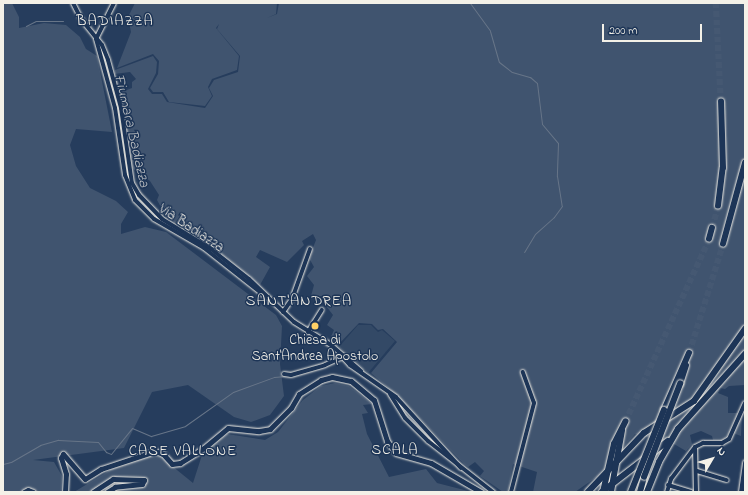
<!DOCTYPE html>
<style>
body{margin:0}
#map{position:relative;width:748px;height:495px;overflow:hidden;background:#263d5d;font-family:"Indie Flower",sans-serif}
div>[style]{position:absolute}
.built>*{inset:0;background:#334966}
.green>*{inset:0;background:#40546f}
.stream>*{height:1px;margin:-0.5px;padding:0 0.5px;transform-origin:0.5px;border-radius:0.5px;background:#677588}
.highway-tunnel>*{height:5.5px;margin-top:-2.75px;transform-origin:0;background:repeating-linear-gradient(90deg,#455872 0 5.5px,transparent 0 8.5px)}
.roads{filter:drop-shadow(0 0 1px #f4f1e8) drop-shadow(0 0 1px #f4f1e8)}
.minor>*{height:4px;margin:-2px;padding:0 2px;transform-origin:2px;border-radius:2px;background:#1d3557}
.major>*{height:5px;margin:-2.5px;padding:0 2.5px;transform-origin:2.5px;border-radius:2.5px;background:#1d3557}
.highway>*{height:5.5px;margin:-2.75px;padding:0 2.75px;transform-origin:2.75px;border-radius:2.75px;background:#1d3557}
.bridges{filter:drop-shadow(0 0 1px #f4f1e8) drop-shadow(0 0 1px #f4f1e8)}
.highway-bridge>*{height:5.5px;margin:-2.75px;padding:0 2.75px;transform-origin:2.75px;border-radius:2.75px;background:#1d3557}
.dots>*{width:11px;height:11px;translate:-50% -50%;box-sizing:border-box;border:2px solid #1d3557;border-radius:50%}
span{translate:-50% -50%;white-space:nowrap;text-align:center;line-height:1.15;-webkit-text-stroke:3px #1d3557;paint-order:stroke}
.street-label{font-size:14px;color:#f4f1e8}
.poi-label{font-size:14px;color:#f4f1e8}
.neighbourhood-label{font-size:15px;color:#f4f1e8;letter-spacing:1px}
.water-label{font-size:15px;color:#bcbfc2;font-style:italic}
.frame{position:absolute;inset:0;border:4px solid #f4f1e8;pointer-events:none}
.north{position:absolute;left:692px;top:439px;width:40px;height:40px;-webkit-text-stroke:3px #1d3557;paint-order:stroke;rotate:52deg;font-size:11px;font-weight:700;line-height:16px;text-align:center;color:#f4f1e8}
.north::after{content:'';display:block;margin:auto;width:14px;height:18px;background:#f4f1e8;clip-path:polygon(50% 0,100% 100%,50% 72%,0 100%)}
.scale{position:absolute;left:602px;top:24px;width:100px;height:18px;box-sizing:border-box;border:2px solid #f4f1e8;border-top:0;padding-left:5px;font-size:12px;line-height:14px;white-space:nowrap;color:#f4f1e8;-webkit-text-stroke:3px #1d3557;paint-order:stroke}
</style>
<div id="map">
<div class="built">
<i style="clip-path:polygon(358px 325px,371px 325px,378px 332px,382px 330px,395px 341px,368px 373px,339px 347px)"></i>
</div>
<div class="green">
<i style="clip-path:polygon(3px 3px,12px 3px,19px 17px,19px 28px,44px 23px,66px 25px,80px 37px,86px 49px,97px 56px,112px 132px,76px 129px,70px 145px,76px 166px,90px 188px,116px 201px,128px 212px,121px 224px,121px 234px,145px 227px,166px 232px,276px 315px,282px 326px,280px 364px,284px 396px,270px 415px,251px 422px,234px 417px,188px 385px,152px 392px,124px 448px,33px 460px,54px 462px,62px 476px,61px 492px,3px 492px)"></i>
<i style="clip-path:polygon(135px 3px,277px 3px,276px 14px,267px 18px,277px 14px,279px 3px,745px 3px,745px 385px,729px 386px,725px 389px,720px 388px,718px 393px,728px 397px,728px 413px,742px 413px,741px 436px,730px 432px,723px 440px,713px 440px,712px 436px,701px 431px,690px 435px,692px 444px,686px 451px,674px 444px,635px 434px,598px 476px,575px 492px,533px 492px,537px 472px,513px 464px,508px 492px,503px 492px,480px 476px,484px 471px,475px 462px,468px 467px,464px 464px,398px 396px,371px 373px,397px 342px,383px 329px,378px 330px,372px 324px,359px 323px,337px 346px,329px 341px,334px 330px,327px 325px,333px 315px,326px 306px,333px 304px,329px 296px,311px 296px,314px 285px,307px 276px,314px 267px,309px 258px,316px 240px,313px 234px,302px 241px,304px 245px,287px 262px,260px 250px,256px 257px,270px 267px,260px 285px,199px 235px,167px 218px,157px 200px,159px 195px,150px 181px,132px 168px,127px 142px,126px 109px,121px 92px,132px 88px,132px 82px,136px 79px,130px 72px,114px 74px,115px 70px,153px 56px,157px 62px,156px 73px,148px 89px,152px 94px,162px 94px,167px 102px,205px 108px,213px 96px,209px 88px,214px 80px,238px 72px,240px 56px,217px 29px,219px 24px,216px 28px,239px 56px,237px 70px,212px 79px,208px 87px,212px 96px,205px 106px,169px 102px,163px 92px,153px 92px,150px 88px,158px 74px,159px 61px,153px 54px,117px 68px,131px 32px,128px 17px)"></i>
<i style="clip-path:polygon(335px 383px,349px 386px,372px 404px,363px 405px,368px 413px,362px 414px,367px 434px,389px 477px,426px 469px,437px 483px,472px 492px,74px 492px,112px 469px,152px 455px,161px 457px,193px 483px,202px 455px,227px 434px,265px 440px,278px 432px,303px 400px,321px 386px)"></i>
</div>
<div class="stream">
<i style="left:470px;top:3px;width:34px;rotate:54deg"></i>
<i style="left:490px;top:31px;width:32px;rotate:74deg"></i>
<i style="left:499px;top:62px;width:16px;rotate:38deg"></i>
<i style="left:512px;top:72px;width:19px;rotate:16deg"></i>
<i style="left:530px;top:77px;width:9px;rotate:41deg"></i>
<i style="left:537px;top:83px;width:41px;rotate:83deg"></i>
<i style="left:542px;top:124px;width:25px;rotate:50deg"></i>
<i style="left:558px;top:143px;width:33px;rotate:92deg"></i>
<i style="left:557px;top:176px;width:30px;rotate:81deg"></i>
<i style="left:562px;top:206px;width:14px;rotate:126deg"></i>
<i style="left:554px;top:217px;width:25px;rotate:138deg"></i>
<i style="left:535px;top:234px;width:21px;rotate:121deg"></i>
<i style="left:26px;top:26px;width:11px;rotate:-27deg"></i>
<i style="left:36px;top:21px;width:27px"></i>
<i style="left:102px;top:51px;width:62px;rotate:75.1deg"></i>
<i style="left:118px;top:111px;width:17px;rotate:83deg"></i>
<i style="left:125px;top:162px;width:15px;rotate:79deg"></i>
<i style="left:403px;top:411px;width:45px;rotate:45.9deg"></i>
<i style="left:3px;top:464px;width:8px;rotate:-14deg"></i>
<i style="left:11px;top:462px;width:34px;rotate:-30deg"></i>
<i style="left:40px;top:445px;width:19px;rotate:-16deg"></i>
<i style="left:58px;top:440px;width:40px;rotate:2.9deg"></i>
<i style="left:98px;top:442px;width:13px;rotate:51deg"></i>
<i style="left:106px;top:452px;width:5px;rotate:22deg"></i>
<i style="left:111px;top:454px;width:33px;rotate:-51deg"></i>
<i style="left:132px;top:428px;width:21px;rotate:23deg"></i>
<i style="left:151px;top:436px;width:35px;rotate:-16deg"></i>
<i style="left:185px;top:426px;width:59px;rotate:-35.3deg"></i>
<i style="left:233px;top:392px;width:44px;rotate:-20.1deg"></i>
<i style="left:274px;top:377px;width:12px;rotate:-5deg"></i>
</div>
<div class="highway-tunnel">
<i style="left:716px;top:3px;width:99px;rotate:87.1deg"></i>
<i style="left:712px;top:228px;width:23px;rotate:-75deg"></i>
<i style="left:689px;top:353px;width:114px;rotate:-72.7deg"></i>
<i style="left:625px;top:422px;width:201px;rotate:-65.3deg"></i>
</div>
<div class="roads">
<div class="minor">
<i style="left:73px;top:3px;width:18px;rotate:63deg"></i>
<i style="left:81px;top:19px;width:33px;rotate:51deg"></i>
<i style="left:102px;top:45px;width:16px;rotate:68deg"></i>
<i style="left:108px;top:60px;width:50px;rotate:74.8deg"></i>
<i style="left:121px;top:108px;width:76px;rotate:81.7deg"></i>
<i style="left:132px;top:183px;width:14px;rotate:60deg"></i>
<i style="left:139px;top:195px;width:33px;rotate:46deg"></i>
<i style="left:162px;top:219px;width:57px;rotate:31.5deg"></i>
<i style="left:211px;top:249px;width:48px;rotate:38.3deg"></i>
<i style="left:249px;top:279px;width:62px;rotate:43.7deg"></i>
<i style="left:294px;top:322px;width:44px;rotate:31.9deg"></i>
<i style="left:331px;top:345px;width:40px;rotate:41deg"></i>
<i style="left:96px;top:39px;width:72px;rotate:74.6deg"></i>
<i style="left:115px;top:108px;width:68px;rotate:81.5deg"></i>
<i style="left:125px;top:175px;width:27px;rotate:68deg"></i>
<i style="left:135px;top:200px;width:27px;rotate:45deg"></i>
<i style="left:154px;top:219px;width:58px;rotate:30.1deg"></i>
<i style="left:204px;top:248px;width:84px;rotate:38.2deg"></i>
<i style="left:96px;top:39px;width:40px;rotate:-63.4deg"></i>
<i style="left:283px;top:312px;width:16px;rotate:-55deg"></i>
<i style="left:292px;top:299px;width:53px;rotate:-70.2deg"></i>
<i style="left:308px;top:332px;width:26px;rotate:-58deg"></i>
<i style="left:340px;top:354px;width:15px;rotate:48deg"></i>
<i style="left:350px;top:365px;width:56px;rotate:34.8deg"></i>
<i style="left:396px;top:397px;width:96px;rotate:47.5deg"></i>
<i style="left:284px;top:374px;width:7px;rotate:8deg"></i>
<i style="left:291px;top:375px;width:35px;rotate:-16deg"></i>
<i style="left:325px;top:365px;width:21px;rotate:-25deg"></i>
<i style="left:390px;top:394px;width:28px;rotate:58deg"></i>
<i style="left:405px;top:418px;width:33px;rotate:45deg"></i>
<i style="left:428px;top:441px;width:83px;rotate:38.1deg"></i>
<i style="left:695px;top:447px;width:45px;rotate:88.7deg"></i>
<i style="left:697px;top:471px;width:31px;rotate:17deg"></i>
<i style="left:668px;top:485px;width:24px;rotate:17deg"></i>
<i style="left:511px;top:492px;width:92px;rotate:-75.5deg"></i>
<i style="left:534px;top:403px;width:33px;rotate:-110deg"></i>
<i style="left:667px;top:492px;width:14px;rotate:-73deg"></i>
<i style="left:671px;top:479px;width:40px;rotate:-53deg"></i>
<i style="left:695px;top:447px;width:9px;rotate:-27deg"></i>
<i style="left:703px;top:443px;width:19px"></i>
<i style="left:722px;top:443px;width:8px;rotate:-30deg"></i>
<i style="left:729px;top:439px;width:39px;rotate:-66deg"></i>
<i style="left:741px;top:492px;width:30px;rotate:-82deg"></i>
</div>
<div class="major">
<i style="left:24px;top:492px;width:4px;rotate:-27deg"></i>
<i style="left:28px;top:490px;width:5px;rotate:22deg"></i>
<i style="left:65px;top:492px;width:18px;rotate:-87deg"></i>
<i style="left:66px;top:474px;width:17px;rotate:-107deg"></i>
<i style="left:61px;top:458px;width:4px;rotate:-63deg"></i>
<i style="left:63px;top:454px;width:33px;rotate:49deg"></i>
<i style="left:85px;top:479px;width:19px;rotate:-32deg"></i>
<i style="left:101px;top:469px;width:57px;rotate:-18.4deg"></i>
<i style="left:155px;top:451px;width:9px;rotate:21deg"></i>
<i style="left:163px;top:454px;width:13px;rotate:48deg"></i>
<i style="left:172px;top:464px;width:8px;rotate:-7deg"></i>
<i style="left:180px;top:463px;width:28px;rotate:-32deg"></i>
<i style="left:204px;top:448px;width:31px;rotate:-40deg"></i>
<i style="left:228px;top:428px;width:31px;rotate:6deg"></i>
<i style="left:259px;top:431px;width:11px;rotate:-10deg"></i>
<i style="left:270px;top:429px;width:30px;rotate:-45deg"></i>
<i style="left:291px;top:408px;width:16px;rotate:-60deg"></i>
<i style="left:299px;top:394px;width:26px;rotate:-32deg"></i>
<i style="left:321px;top:380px;width:11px;rotate:-15deg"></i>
<i style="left:332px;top:377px;width:19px;rotate:12deg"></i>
<i style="left:351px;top:381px;width:30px;rotate:40deg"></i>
<i style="left:374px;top:400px;width:43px;rotate:72.4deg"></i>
<i style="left:387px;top:441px;width:15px;rotate:53deg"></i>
<i style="left:396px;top:453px;width:36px;rotate:16deg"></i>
<i style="left:431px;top:463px;width:58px;rotate:30.1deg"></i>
<i style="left:93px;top:492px;width:24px;rotate:-33deg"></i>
<i style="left:113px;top:479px;width:31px;rotate:2deg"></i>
<i style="left:144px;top:480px;width:4px;rotate:117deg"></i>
<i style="left:142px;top:484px;width:27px;rotate:174deg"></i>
<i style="left:115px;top:487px;width:9px;rotate:148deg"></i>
<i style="left:744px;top:492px;width:10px;rotate:-84deg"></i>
</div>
<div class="highway">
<i style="left:718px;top:206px;width:38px;rotate:-83deg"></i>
<i style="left:723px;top:168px;width:66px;rotate:-91.7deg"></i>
<i style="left:709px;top:239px;width:11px;rotate:-75deg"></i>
<i style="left:723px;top:244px;width:84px;rotate:-74.8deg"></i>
<i style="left:680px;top:384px;width:19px;rotate:-72deg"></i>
<i style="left:664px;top:410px;width:62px;rotate:-66.3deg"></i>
<i style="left:588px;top:492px;width:81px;rotate:-46.5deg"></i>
<i style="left:644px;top:433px;width:59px;rotate:-32.6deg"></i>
<i style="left:694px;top:401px;width:88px;rotate:-54.7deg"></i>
<i style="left:602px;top:492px;width:83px;rotate:-37.7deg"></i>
<i style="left:603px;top:492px;width:49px;rotate:-77.1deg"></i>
<i style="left:614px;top:444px;width:25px;rotate:-63deg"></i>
<i style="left:611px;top:492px;width:62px;rotate:-79.8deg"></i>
<i style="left:640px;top:492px;width:16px;rotate:-75deg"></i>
<i style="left:647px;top:492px;width:32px;rotate:-68deg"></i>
<i style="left:659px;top:462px;width:38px;rotate:-60deg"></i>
<i style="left:678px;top:429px;width:101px;rotate:-48.2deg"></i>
</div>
</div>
<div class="bridges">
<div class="highway-bridge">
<i style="left:644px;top:477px;width:100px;rotate:-68.8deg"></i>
<i style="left:631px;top:492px;width:88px;rotate:-68.1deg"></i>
</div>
</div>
<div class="dots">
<i style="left:315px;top:326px;background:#ffd166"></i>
</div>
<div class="street-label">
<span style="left:191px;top:229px;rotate:34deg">Via Badiazza</span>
</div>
<div class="poi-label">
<span style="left:315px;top:349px">Chiesa di<br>Sant'Andrea Apostolo</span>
</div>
<div class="neighbourhood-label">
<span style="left:115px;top:22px">BADIAZZA</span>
<span style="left:299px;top:302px">SANT'ANDREA</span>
<span style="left:395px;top:451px">SCALA</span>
<span style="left:183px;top:452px">CASE VALLONE</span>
</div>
<div class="water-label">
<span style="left:131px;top:131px;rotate:77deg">Fiumara Badiazza</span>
</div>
<div class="frame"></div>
<div class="north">N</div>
<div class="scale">200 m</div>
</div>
